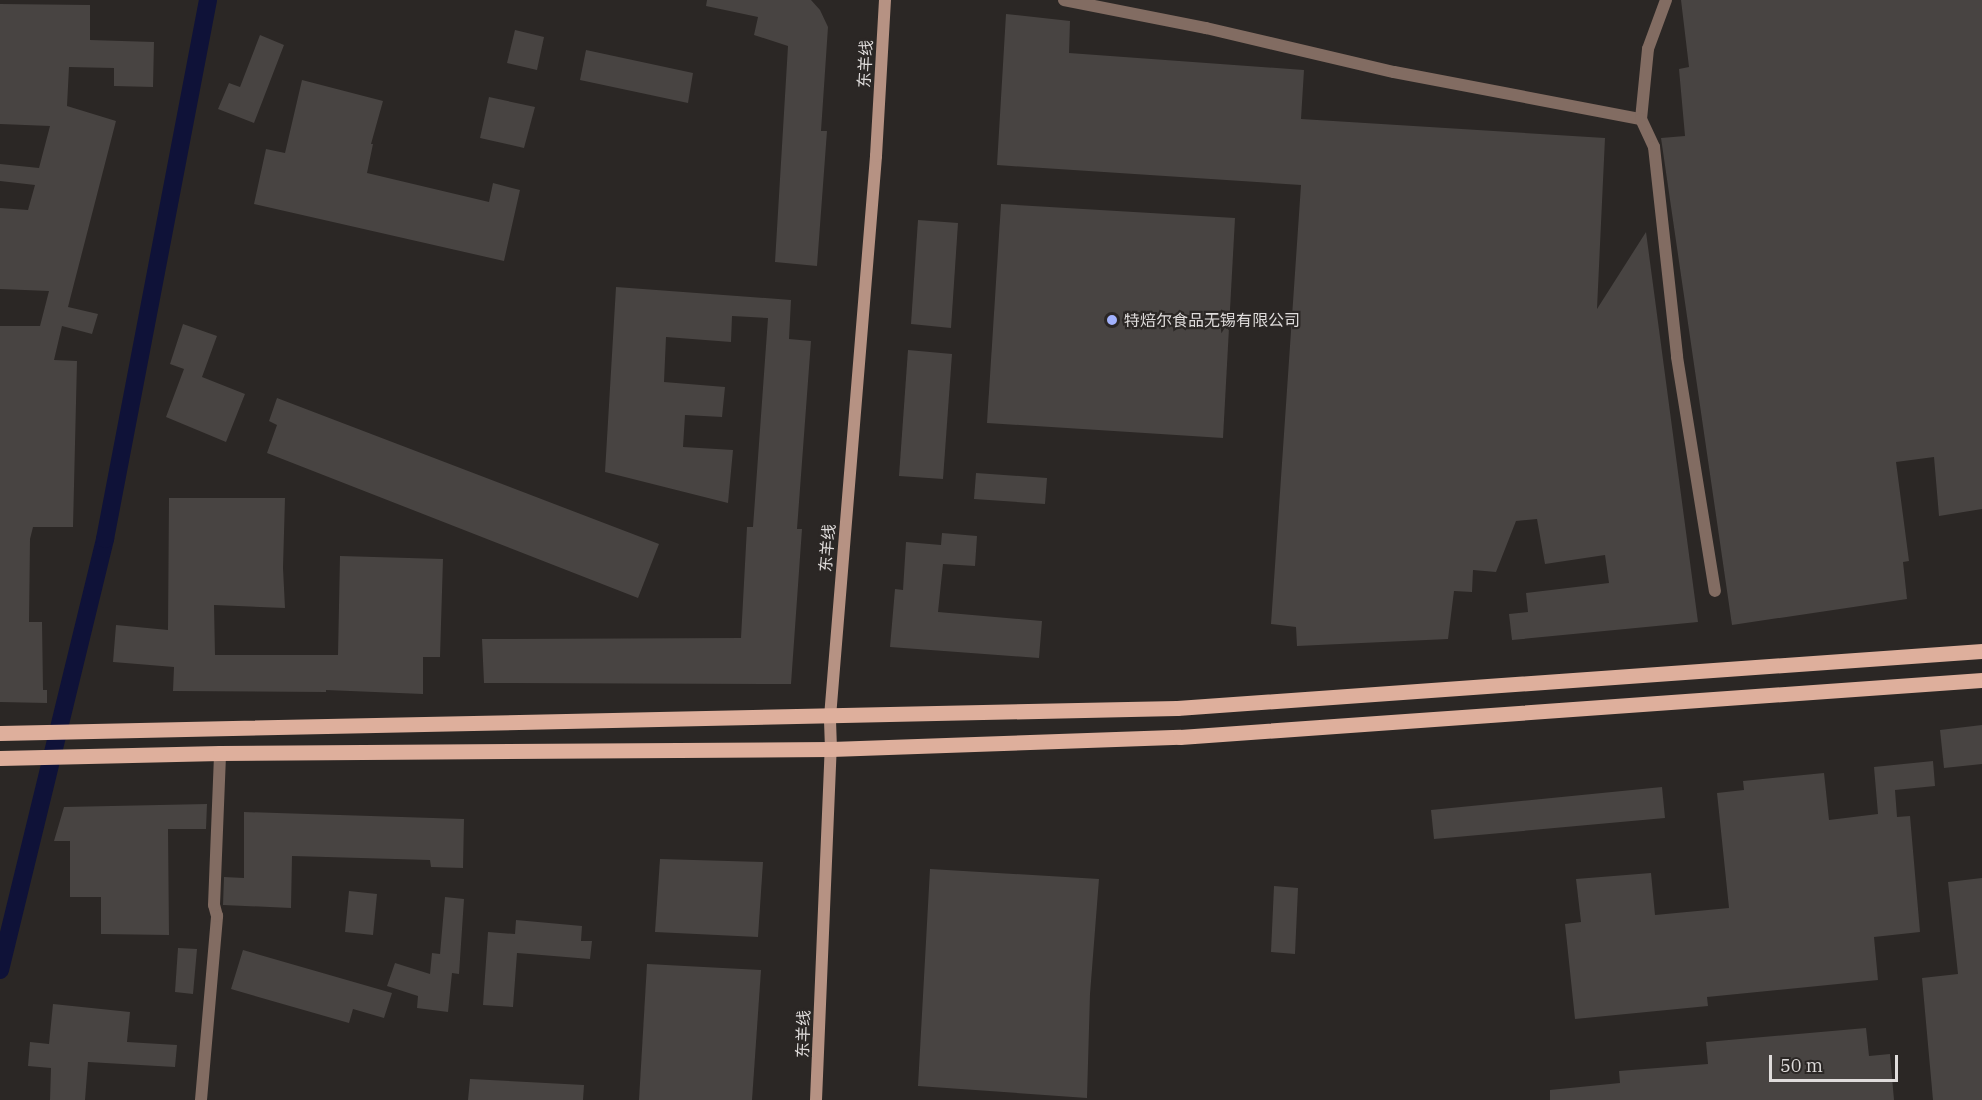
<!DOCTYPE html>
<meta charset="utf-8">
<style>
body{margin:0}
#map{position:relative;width:1982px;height:1100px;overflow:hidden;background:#2b2725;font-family:"IBM Plex Serif","Noto Sans SC",serif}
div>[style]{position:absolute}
.canal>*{height:18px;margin:-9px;padding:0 9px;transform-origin:9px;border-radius:9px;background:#0f1238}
.building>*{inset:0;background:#484442}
.minor>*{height:12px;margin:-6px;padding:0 6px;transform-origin:6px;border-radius:6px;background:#826c62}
.secondary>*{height:12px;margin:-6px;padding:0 6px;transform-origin:6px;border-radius:6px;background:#b69283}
.primary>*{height:15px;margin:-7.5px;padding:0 7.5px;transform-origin:7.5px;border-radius:7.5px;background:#deaf9c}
.dots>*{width:16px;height:16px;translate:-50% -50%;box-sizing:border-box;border:3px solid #2b2725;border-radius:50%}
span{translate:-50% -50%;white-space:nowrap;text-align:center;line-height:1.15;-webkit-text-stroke:4.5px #2b2725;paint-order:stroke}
.street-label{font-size:16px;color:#dfdcdb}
.poi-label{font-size:16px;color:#dfdcdb}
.left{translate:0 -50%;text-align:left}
.scale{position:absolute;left:1769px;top:1055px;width:129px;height:27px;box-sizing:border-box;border:3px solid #dfdcdb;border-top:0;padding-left:8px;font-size:18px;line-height:21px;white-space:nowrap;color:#dfdcdb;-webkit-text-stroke:4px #2b2725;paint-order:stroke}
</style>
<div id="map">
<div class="canal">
<i style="left:0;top:970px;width:444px;rotate:-76.3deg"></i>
<i style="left:105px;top:539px;width:549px;rotate:-79.18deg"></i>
</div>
<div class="building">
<i style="clip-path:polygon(707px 0,811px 0,820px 10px,828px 27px,821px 131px,827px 131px,817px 266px,775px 262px,788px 46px,754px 35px,758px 17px,706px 6px)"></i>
<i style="clip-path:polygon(1681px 0,1982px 0,1982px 509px,1939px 516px,1934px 457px,1896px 462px,1909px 561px,1903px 562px,1907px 599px,1732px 625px,1661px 138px,1685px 136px,1679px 69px,1689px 67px)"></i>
<i style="clip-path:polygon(0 4px,90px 5px,90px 40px,154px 42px,153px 87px,114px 86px,114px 68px,69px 67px,67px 106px,116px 121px,68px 307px,98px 314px,92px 334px,62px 326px,54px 360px,77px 361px,73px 527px,33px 527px,30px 539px,29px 622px,42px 622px,43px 690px,47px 690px,47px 703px,0 702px,0 326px,40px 326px,49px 291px,0 289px,0 208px,28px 210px,35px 185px,0 181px,0 164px,39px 168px,50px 126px,0 124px)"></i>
<i style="clip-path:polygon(1006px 14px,1070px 21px,1069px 53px,1304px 70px,1301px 119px,1605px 138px,1597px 309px,1646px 232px,1698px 622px,1512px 640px,1509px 614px,1528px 612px,1526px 593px,1609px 583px,1605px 555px,1545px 564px,1537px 519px,1516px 521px,1496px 572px,1473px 570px,1472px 592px,1454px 591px,1448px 639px,1297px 646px,1296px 627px,1271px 624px,1301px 185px,997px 165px)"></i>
<i style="clip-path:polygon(515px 30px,544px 37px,537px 70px,507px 63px)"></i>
<i style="clip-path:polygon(260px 35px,284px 45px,254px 123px,218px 109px,229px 83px,240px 87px)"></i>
<i style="clip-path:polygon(586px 50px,693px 73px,688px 103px,580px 80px)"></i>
<i style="clip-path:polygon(302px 80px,383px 101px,371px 144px,373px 144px,367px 173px,489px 202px,493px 183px,520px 190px,504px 261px,254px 204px,266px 149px,285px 153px)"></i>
<i style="clip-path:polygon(489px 97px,535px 107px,524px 148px,480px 138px)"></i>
<i style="clip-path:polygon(1001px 204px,1235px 218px,1223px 438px,987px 423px)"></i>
<i style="clip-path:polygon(918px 220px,958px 223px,951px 328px,911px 324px)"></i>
<i style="clip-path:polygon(616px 287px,791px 300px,789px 339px,811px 341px,797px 529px,802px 529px,791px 684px,484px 683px,482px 639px,741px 638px,747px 527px,753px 527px,768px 318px,732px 316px,731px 342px,666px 337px,664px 382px,725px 387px,722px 417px,685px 415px,683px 447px,733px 450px,728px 503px,605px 472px)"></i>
<i style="clip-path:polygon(183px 324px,217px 336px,202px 377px,245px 394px,226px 442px,166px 417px,184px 369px,170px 364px)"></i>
<i style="clip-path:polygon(908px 350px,952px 354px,943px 479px,899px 476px)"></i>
<i style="clip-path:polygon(277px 398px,659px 544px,638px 598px,267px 453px,277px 425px,269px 421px)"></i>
<i style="clip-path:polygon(976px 473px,1047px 478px,1045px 504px,974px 499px)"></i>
<i style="clip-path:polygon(169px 498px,285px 498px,283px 568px,285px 608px,214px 605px,215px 655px,338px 655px,340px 556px,443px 559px,440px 657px,423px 657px,423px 694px,326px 690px,326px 692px,173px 691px,174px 667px,113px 662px,116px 625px,168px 630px)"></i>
<i style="clip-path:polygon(942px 533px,977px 536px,975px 566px,943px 564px,938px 612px,1042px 621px,1039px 658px,890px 647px,895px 589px,903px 590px,906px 542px,941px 545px)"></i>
<i style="clip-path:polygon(1982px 725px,1982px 764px,1944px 768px,1940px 730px)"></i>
<i style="clip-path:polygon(1933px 761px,1935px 786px,1895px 790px,1897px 817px,1910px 816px,1920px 932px,1874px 937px,1878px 980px,1707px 997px,1708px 1006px,1575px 1019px,1565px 924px,1581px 922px,1576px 879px,1651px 873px,1655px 915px,1729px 908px,1717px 793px,1744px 790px,1743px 781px,1824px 773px,1829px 820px,1878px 814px,1874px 767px)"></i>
<i style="clip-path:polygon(1662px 787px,1665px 818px,1434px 839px,1431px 810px)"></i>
<i style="clip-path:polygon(207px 804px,206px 829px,168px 829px,169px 935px,101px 934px,101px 897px,70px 897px,70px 841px,54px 841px,64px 807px)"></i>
<i style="clip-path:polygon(244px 812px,464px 819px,463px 868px,431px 867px,430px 860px,292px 856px,291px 908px,223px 905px,224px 877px,244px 878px)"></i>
<i style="clip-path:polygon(660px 859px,763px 862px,758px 937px,655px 932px)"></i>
<i style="clip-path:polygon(930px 869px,1099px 879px,1090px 994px,1087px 1098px,918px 1086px)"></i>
<i style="clip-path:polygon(1982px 878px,1982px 1100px,1933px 1100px,1922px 978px,1958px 974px,1948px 882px)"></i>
<i style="clip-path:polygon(1274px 886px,1298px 888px,1295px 954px,1271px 952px)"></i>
<i style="clip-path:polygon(349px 891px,377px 894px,373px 935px,345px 932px)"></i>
<i style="clip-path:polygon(445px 897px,464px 899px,459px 974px,452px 973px,448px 1012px,417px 1008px,418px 996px,387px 986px,395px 963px,430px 974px,432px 953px,440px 954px)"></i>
<i style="clip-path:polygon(516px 920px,582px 926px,581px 941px,592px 941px,590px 959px,517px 953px,513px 1007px,483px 1005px,488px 932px,515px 934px)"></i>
<i style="clip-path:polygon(178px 948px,197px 949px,193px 994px,175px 992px)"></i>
<i style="clip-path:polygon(243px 950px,392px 993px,384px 1018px,353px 1009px,349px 1023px,231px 989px)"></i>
<i style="clip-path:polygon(647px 964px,761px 970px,752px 1100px,639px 1100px)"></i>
<i style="clip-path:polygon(53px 1004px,130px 1012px,127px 1042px,177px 1045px,175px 1067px,88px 1062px,85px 1100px,50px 1100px,51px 1068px,28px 1066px,30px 1042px,49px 1044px)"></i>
<i style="clip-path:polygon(1866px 1028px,1869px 1056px,1890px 1054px,1894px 1100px,1550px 1100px,1550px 1090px,1620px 1083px,1619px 1071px,1708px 1064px,1706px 1042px)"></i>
<i style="clip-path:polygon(470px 1079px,584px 1085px,583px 1100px,468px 1100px)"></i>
</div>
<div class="minor">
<i style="left:1064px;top:0;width:145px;rotate:11.2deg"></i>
<i style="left:1206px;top:28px;width:193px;rotate:13.2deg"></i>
<i style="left:1394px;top:72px;width:251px;rotate:10.8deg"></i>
<i style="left:1666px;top:0;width:52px;rotate:110.2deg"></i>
<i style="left:1648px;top:49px;width:70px;rotate:95.7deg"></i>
<i style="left:1641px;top:119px;width:31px;rotate:65deg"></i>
<i style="left:1654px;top:147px;width:211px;rotate:83.7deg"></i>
<i style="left:1677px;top:357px;width:237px;rotate:80.8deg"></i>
<i style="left:201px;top:1100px;width:185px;rotate:-85deg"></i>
<i style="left:217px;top:916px;width:11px;rotate:-105deg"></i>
<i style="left:214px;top:905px;width:152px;rotate:-87.7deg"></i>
</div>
<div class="secondary">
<i style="left:816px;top:1100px;width:351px;rotate:-87.6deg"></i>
<i style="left:831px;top:749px;width:32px;rotate:-92deg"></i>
<i style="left:830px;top:717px;width:563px;rotate:-85.31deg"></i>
<i style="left:876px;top:156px;width:156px;rotate:-86.7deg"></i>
</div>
<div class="primary">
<i style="left:0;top:733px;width:1177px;rotate:-1.22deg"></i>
<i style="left:1177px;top:708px;width:807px;rotate:-4.05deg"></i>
<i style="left:0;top:758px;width:220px;rotate:-1.3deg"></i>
<i style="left:220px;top:753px;width:611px;rotate:-0.38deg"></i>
<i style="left:831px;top:749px;width:349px;rotate:-2deg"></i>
<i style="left:1180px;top:737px;width:804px;rotate:-4.07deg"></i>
</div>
<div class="dots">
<i style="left:1112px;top:320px;background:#a2b2fd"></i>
</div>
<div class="street-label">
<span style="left:865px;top:64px;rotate:-87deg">东羊线</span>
<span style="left:827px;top:548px;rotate:-85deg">东羊线</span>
<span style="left:803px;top:1034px;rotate:-88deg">东羊线</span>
</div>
<div class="poi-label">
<span class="left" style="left:1124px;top:320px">特焙尔食品无锡有限公司</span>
</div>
<div class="scale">50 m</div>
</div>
